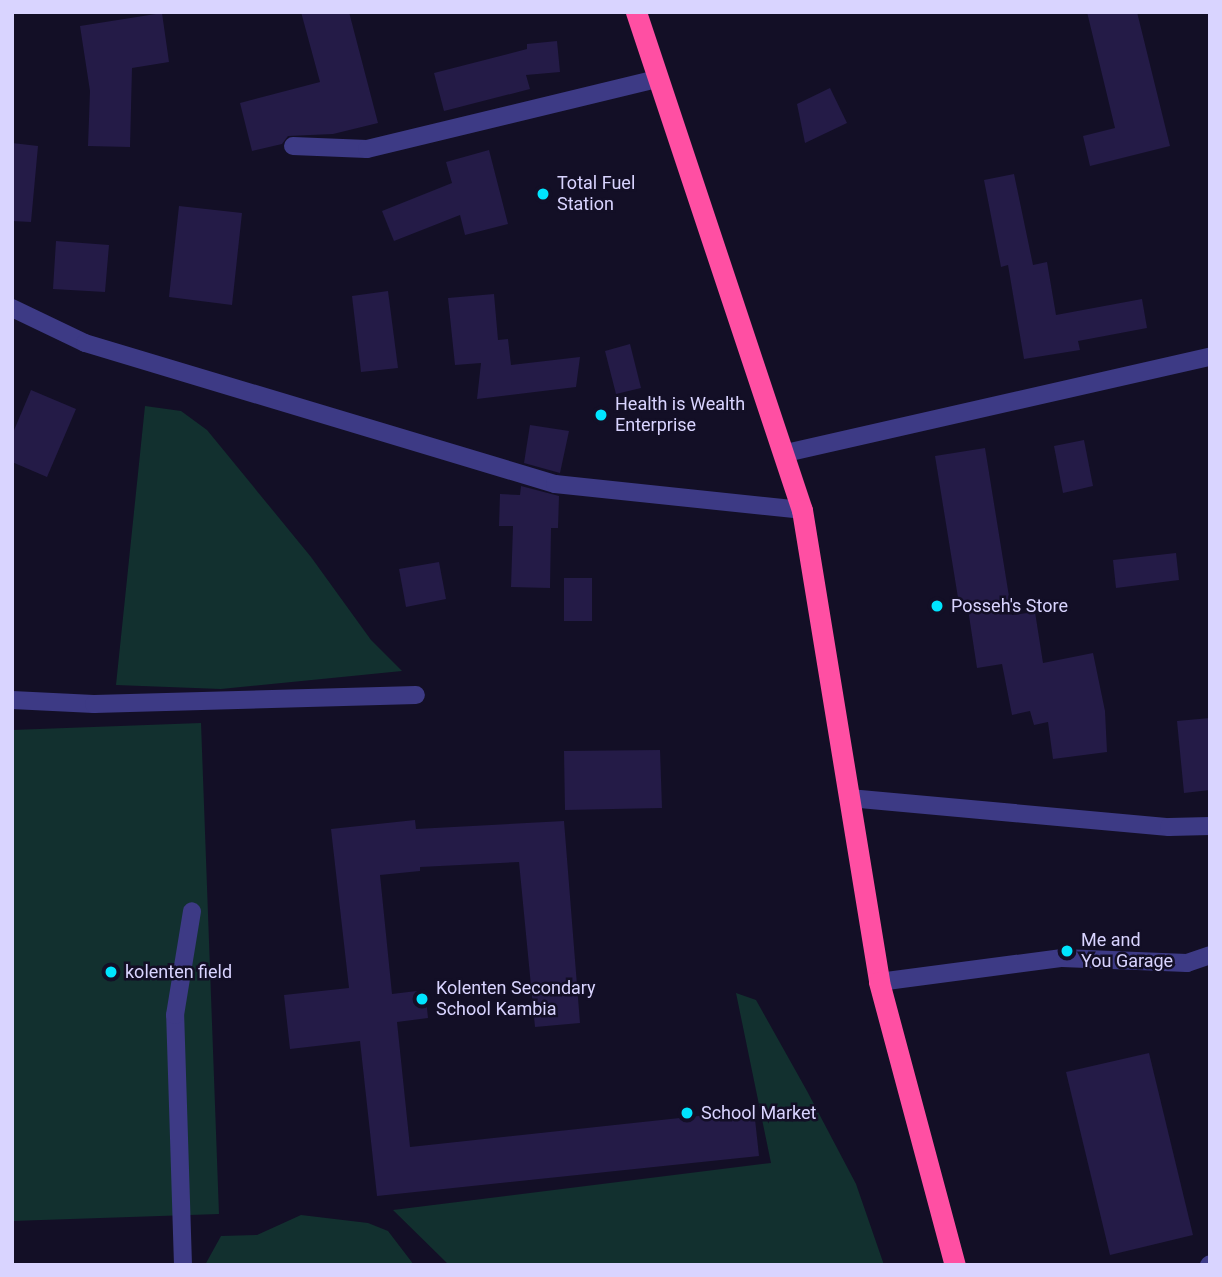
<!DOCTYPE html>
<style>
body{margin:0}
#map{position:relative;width:1222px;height:1277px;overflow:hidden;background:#130f26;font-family:Roboto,sans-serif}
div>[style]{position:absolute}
.green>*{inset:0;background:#12302f}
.building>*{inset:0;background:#241b47}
.street>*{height:18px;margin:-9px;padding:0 9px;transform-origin:9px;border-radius:9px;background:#3d3a85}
.highway>*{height:21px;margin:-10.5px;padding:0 10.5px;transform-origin:10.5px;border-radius:10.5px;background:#ff4fa3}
.dots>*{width:19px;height:19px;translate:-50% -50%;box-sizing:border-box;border:4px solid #130f26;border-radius:50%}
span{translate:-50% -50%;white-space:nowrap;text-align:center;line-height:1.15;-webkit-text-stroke:5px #130f26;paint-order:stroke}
.poi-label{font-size:18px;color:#d9d4ff}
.left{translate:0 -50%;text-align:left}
.frame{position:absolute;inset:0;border:14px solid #d9d4ff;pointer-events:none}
</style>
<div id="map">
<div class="green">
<i style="clip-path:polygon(145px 406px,181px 411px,207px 430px,311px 557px,371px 640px,402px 671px,221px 689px,116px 685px)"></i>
<i style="clip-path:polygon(201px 723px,219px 1214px,12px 1221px,12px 730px)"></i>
<i style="clip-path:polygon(736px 993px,756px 1000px,807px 1091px,856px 1184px,884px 1265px,449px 1265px,393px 1210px,771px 1163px)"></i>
<i style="clip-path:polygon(301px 1215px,368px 1223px,388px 1231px,414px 1265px,205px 1265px,221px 1236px,257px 1235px)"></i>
</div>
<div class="building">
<i style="clip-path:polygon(301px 12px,349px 12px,378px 123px,333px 134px,288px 136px,282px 144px,252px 151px,240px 103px,320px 82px)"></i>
<i style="clip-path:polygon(1087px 12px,1137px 12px,1170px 146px,1090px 166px,1083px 136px,1115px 128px)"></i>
<i style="clip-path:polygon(162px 13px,169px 62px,132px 68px,130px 147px,88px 146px,90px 91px,80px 26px)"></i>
<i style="clip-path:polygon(557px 41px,560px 72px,526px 75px,530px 89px,444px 111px,434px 73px,527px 49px,527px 44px)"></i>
<i style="clip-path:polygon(830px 88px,847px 123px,805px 143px,797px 104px)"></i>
<i style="clip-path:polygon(12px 143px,38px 146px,31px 222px,12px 221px)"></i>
<i style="clip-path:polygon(489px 150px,508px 224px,465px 235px,460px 215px,394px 241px,382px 211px,452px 183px,446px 162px)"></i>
<i style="clip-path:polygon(1014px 174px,1033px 265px,1047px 262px,1056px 315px,1142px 299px,1147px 328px,1078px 341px,1080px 350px,1024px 359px,1008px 265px,1001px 267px,984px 180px)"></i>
<i style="clip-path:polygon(179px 206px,242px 213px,232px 305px,169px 297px)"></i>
<i style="clip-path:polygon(56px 241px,109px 245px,105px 292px,53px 289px)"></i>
<i style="clip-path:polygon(388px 291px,398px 368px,361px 372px,352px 296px)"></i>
<i style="clip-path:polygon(494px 294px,498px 340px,508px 339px,511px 365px,580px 357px,576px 387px,477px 399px,481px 363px,455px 365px,448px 298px)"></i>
<i style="clip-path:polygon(630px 344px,641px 388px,616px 394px,605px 351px)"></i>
<i style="clip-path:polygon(31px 390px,76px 409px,47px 477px,12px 462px,12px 435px)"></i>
<i style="clip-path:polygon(530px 425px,569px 431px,560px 473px,524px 463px)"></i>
<i style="clip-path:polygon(1084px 440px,1093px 486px,1063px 493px,1054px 446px)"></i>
<i style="clip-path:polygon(985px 448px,1012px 615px,1035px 612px,1043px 663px,1093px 653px,1105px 711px,1107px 752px,1053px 759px,1048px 722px,1034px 725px,1030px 711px,1012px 715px,1002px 664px,977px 668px,968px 609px,960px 610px,935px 456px)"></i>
<i style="clip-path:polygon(521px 486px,559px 496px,558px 528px,551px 528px,550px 588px,511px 587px,513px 526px,499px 526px,500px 494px,520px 495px)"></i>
<i style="clip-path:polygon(1176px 553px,1179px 580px,1116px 588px,1113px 560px)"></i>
<i style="clip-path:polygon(439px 562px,446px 599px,406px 607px,399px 569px)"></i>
<i style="clip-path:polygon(564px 578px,592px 578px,592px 621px,564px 621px)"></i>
<i style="clip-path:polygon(1210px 718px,1210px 790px,1184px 793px,1177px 721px)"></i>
<i style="clip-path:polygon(660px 750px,662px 808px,565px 810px,564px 751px)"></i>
<i style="clip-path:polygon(415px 820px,416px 829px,564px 821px,580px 1023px,535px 1027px,519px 862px,420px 867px,420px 871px,380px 875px,392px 994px,425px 990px,428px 1018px,397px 1022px,410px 1147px,754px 1110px,759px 1156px,377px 1196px,360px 1041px,290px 1049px,284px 995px,349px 988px,331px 829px)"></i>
<i style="clip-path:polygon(1149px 1053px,1193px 1235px,1110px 1255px,1066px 1072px)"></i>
</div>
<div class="street">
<i style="left:293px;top:146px;width:74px;rotate:2.3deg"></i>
<i style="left:367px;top:149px;width:297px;rotate:-13.6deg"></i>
<i style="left:12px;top:308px;width:81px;rotate:25.6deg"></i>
<i style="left:85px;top:343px;width:491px;rotate:16.7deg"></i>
<i style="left:555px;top:484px;width:248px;rotate:6deg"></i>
<i style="left:786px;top:453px;width:435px;rotate:-12.8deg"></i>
<i style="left:12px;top:700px;width:82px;rotate:2.8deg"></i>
<i style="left:94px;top:704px;width:322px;rotate:-1.6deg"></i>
<i style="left:849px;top:798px;width:321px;rotate:5.2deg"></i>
<i style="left:1169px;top:827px;width:41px;rotate:-1.4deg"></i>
<i style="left:879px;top:982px;width:185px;rotate:-7.5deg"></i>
<i style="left:1062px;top:958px;width:125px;rotate:2.3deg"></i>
<i style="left:1187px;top:963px;width:24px;rotate:-19deg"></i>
<i style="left:183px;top:1265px;width:250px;rotate:-91.8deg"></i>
<i style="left:175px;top:1015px;width:105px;rotate:-80.7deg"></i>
<i style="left:1209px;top:1265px;width:1px;rotate:-45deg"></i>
</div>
<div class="highway">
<i style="left:636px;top:12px;width:525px;rotate:71.57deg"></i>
<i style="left:802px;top:510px;width:478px;rotate:80.7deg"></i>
<i style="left:879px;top:982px;width:293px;rotate:75deg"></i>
</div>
<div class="dots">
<i style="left:543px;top:194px;background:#00e5ff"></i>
<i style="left:601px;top:415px;background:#00e5ff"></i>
<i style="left:937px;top:606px;background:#00e5ff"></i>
<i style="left:1067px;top:951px;background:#00e5ff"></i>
<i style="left:111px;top:972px;background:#00e5ff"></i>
<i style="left:422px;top:999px;background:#00e5ff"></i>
<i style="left:687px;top:1113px;background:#00e5ff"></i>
</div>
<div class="poi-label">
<span class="left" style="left:557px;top:194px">Total Fuel<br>Station</span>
<span class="left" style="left:615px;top:415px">Health is Wealth<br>Enterprise</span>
<span class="left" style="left:951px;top:606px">Posseh's Store</span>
<span class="left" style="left:1081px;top:951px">Me and<br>You Garage</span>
<span class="left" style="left:125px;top:972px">kolenten field</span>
<span class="left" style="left:436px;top:999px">Kolenten Secondary<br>School Kambia</span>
<span class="left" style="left:701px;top:1113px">School Market</span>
</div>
<div class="frame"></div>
</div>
